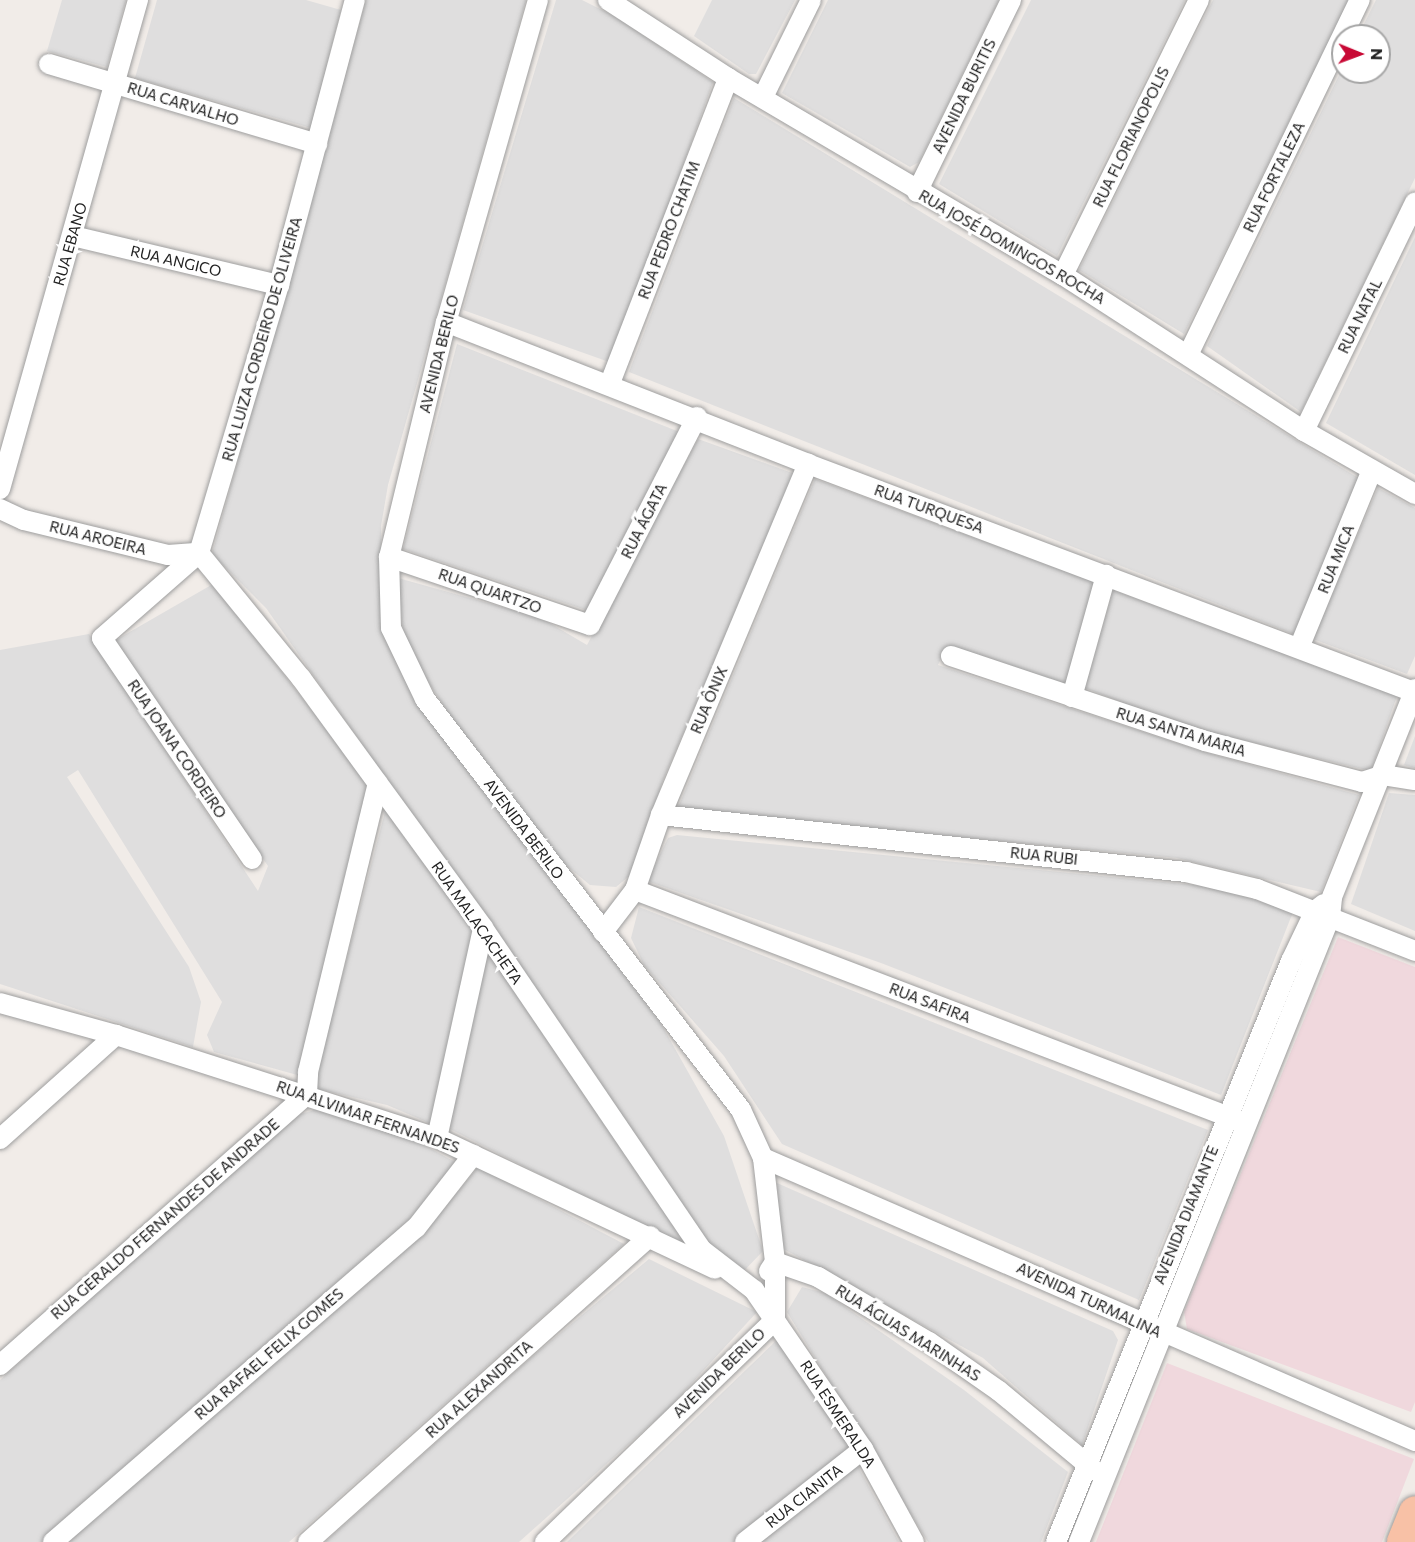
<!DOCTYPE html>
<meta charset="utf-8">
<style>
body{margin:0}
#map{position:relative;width:1415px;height:1542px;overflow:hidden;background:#f1ece8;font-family:Commissioner,sans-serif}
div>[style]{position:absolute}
.residential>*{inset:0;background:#dfdede}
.commercial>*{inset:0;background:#f0d8dd}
.roads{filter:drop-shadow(0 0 2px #9e9e9e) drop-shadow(0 0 2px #9e9e9e)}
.street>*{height:20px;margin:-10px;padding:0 10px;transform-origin:10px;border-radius:10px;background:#fff}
.primary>*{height:32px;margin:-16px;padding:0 16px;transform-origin:16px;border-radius:16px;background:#f8c1a6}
span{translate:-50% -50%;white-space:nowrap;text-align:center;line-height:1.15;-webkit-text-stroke:6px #fff;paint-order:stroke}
.street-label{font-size:15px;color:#212121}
.north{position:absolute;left:1331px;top:24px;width:60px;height:60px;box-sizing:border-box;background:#fff;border:2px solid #a6a6a6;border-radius:50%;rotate:91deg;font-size:16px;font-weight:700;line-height:24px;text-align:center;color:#212121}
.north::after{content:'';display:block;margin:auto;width:21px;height:27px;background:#c80935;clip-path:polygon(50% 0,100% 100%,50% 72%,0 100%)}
</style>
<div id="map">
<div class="residential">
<i style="clip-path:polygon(62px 0,126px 0,107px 67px,47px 51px)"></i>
<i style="clip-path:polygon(157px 0,306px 0,341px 10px,311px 128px,135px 78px)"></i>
<i style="clip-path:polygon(366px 0,526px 0,388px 485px,381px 526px,382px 633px,424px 712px,660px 1022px,724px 1136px,763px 1251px,740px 1275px,706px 1244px,564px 1031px,266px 608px,212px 554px)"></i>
<i style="clip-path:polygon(556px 0,582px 0,614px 16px,713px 82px,612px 363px,463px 310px)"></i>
<i style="clip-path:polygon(712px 0,795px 0,756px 74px,749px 74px,694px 36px)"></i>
<i style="clip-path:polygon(828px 0,999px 0,919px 162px,910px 167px,782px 93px)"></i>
<i style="clip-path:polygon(1031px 0,1185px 0,1057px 256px,939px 184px)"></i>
<i style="clip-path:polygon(1213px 0,1349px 0,1184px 334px,1079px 270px)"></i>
<i style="clip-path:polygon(1376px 0,1415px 0,1415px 178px,1301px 412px,1207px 346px,1343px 67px,1343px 72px,1379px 72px,1379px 36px,1358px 36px)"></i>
<i style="clip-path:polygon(734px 98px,1360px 479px,1296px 635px,629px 372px)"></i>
<i style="clip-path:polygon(1415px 237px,1415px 475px,1326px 423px)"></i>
<i style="clip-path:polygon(457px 344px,682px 433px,592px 612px,403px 549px)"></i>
<i style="clip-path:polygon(698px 439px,795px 474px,663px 780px,634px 872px,616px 887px,590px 885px,561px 861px,456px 724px,415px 662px,403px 632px,398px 578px,541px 618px,587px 645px)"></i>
<i style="clip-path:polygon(815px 479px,1097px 583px,1064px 688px,946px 648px,938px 665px,1204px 752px,1359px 795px,1321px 892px,1177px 858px,677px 810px)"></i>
<i style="clip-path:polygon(1378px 488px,1415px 508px,1415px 656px,1407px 674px,1313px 639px)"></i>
<i style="clip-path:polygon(213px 584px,371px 786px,301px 1076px,214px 1052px,207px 1035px,222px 1002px,78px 770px,67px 777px,189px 967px,201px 1002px,193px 1047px,0 984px,0 650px,89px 634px,258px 891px,268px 866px,114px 641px)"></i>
<i style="clip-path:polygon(1113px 590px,1397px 696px,1371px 771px,1184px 726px,1085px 688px)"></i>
<i style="clip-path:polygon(1415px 736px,1415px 768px,1404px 765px)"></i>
<i style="clip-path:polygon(1389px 793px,1415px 795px,1415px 931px,1351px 904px)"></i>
<i style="clip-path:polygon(386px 808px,474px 928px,434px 1125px,387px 1105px,313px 1088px)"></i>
<i style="clip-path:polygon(677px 835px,1215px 887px,1293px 912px,1221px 1095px,881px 963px,647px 881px,668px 838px)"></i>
<i style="clip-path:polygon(639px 907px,1208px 1130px,1139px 1300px,782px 1144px,724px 1056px,644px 965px,631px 938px)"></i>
<i style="clip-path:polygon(487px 951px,697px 1253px,691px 1261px,581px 1195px,448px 1128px)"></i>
<i style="clip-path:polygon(328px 1106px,395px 1129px,455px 1162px,412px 1221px,42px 1542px,0 1542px,0 1380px,294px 1116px)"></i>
<i style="clip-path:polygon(478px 1167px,624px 1244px,289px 1542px,67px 1542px,422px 1235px)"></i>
<i style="clip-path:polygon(777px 1183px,1113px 1331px,1118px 1340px,1082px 1445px,983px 1358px,780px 1247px)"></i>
<i style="clip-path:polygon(649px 1259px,757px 1312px,668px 1409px,519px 1542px,325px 1542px,533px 1356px)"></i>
<i style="clip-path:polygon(802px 1287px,825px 1293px,964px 1390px,1068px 1472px,1041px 1542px,928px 1542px,787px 1312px)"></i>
<i style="clip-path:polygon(780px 1337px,852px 1450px,736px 1542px,567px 1542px)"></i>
<i style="clip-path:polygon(856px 1463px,899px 1542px,756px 1542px)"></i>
</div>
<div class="commercial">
<i style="clip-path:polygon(1338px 937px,1415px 967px,1415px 1402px,1411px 1412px,1187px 1329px,1184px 1312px)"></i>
<i style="clip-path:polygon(1167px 1363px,1414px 1459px,1382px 1542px,1096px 1542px)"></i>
</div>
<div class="roads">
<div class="street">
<i style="left:538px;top:0;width:335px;rotate:105.9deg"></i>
<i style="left:446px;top:322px;width:242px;rotate:103.6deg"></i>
<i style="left:389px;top:557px;width:71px;rotate:88.4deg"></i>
<i style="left:391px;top:628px;width:79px;rotate:64.4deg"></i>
<i style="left:425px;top:699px;width:518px;rotate:52.44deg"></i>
<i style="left:741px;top:1110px;width:53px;rotate:65.4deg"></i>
<i style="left:763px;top:1158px;width:105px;rotate:83.4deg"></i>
<i style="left:775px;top:1262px;width:58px;rotate:90deg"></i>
<i style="left:775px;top:1320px;width:320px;rotate:136deg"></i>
<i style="left:608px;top:0;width:143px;rotate:33deg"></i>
<i style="left:728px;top:78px;width:389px;rotate:30.5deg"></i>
<i style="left:1063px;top:275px;width:287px;rotate:32.9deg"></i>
<i style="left:1304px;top:431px;width:128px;rotate:29.6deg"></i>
<i style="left:49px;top:64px;width:280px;rotate:16.6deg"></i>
<i style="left:763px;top:97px;width:108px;rotate:-63.7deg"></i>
<i style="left:917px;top:192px;width:214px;rotate:-63.9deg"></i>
<i style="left:73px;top:236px;width:212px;rotate:13.4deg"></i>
<i style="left:1063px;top:275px;width:307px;rotate:-63.7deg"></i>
<i style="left:446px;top:322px;width:389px;rotate:21.4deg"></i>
<i style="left:808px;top:464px;width:647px;rotate:20.62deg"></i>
<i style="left:1189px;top:353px;width:392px;rotate:-64.2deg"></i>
<i style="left:610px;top:383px;width:327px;rotate:-68.8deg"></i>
<i style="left:1304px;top:431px;width:254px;rotate:-64.1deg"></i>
<i style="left:0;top:489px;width:508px;rotate:-74.24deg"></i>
<i style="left:0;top:509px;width:26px;rotate:25deg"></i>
<i style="left:24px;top:520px;width:148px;rotate:13.7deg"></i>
<i style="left:168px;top:555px;width:31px;rotate:-4deg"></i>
<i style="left:199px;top:553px;width:161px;rotate:50.8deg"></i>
<i style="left:301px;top:678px;width:309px;rotate:53.9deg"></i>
<i style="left:483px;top:928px;width:389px;rotate:55.8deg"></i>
<i style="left:702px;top:1250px;width:66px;rotate:37.6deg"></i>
<i style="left:754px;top:1290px;width:193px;rotate:55.6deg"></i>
<i style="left:863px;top:1449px;width:106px;rotate:61.3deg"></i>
<i style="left:389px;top:557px;width:212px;rotate:18.7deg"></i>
<i style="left:590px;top:625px;width:234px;rotate:-62.8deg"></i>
<i style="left:1299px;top:648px;width:192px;rotate:-67.7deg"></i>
<i style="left:951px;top:656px;width:268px;rotate:18.5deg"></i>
<i style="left:1205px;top:741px;width:162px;rotate:14.6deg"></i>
<i style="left:1362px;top:782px;width:22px;rotate:-18deg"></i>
<i style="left:1383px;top:775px;width:32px;rotate:9deg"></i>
<i style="left:1072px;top:697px;width:127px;rotate:-74.4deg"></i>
<i style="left:661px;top:815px;width:528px;rotate:6.2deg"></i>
<i style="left:1186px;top:872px;width:73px;rotate:13.5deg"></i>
<i style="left:1257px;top:889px;width:170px;rotate:21.4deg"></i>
<i style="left:252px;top:859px;width:267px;rotate:-124.2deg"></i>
<i style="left:102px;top:638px;width:129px;rotate:-41.2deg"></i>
<i style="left:199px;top:553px;width:280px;rotate:-73.4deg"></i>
<i style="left:279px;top:285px;width:295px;rotate:-75.1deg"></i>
<i style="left:635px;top:890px;width:644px;rotate:20.91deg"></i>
<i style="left:603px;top:932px;width:53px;rotate:-52.7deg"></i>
<i style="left:635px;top:890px;width:79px;rotate:-70.9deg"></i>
<i style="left:661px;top:815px;width:381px;rotate:-67.3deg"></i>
<i style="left:0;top:1003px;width:120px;rotate:15.4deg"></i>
<i style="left:116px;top:1035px;width:337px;rotate:17.8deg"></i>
<i style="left:437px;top:1138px;width:307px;rotate:25.2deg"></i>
<i style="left:437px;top:1138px;width:215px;rotate:-77.6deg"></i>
<i style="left:0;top:1139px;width:156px;rotate:-41.9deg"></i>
<i style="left:763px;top:1158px;width:711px;rotate:23.46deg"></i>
<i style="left:769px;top:1271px;width:11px;rotate:-56deg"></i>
<i style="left:775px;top:1262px;width:46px;rotate:19.2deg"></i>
<i style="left:818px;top:1277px;width:129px;rotate:30.4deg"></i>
<i style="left:929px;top:1342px;width:85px;rotate:35deg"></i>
<i style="left:999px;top:1391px;width:124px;rotate:39.7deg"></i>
<i style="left:0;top:1365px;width:409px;rotate:-41.4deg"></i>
<i style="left:307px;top:1094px;width:22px;rotate:-87deg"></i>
<i style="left:308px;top:1072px;width:297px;rotate:-76.4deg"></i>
<i style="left:53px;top:1542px;width:480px;rotate:-40.9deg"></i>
<i style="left:416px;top:1228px;width:93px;rotate:-52deg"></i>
<i style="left:308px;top:1542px;width:459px;rotate:-41.8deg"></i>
<i style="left:745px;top:1542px;width:150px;rotate:-38.2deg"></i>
<i style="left:1056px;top:1542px;width:627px;rotate:-67.98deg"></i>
<i style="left:1291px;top:961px;width:55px;rotate:-64.4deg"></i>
<i style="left:1315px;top:911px;width:11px;rotate:-38deg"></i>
<i style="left:1079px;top:1542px;width:674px;rotate:-68.12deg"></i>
<i style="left:1330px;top:917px;width:20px;rotate:-84deg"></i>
<i style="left:1332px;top:897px;width:224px;rotate:-68.2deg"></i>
</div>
<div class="primary">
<i style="left:1403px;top:1542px;width:32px;rotate:-68deg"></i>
</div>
</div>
<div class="street-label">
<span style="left:964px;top:96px;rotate:-64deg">AVENIDA BURITIS</span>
<span style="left:183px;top:104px;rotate:17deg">RUA CARVALHO</span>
<span style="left:1131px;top:137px;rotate:-64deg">RUA FLORIANOPOLIS</span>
<span style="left:1274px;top:177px;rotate:-64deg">RUA FORTALEZA</span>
<span style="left:669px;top:230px;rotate:-69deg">RUA PEDRO CHATIM</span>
<span style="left:70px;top:244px;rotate:-74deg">RUA EBANO</span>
<span style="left:1012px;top:247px;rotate:30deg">RUA JOSÉ DOMINGOS ROCHA</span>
<span style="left:176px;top:261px;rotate:13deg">RUA ANGICO</span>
<span style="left:1360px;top:316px;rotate:-64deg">RUA NATAL</span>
<span style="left:262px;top:339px;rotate:-74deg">RUA LUIZA CORDEIRO DE OLIVEIRA</span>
<span style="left:439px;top:354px;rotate:-76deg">AVENIDA BERILO</span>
<span style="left:929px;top:509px;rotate:20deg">RUA TURQUESA</span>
<span style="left:644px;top:521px;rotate:-63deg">RUA ÁGATA</span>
<span style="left:98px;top:538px;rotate:14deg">RUA AROEIRA</span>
<span style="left:1336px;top:559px;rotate:-68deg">RUA MICA</span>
<span style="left:490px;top:591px;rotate:19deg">RUA QUARTZO</span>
<span style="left:709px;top:700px;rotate:-67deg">RUA ÔNIX</span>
<span style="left:1181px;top:732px;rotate:17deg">RUA SANTA MARIA</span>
<span style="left:177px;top:749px;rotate:56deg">RUA JOANA CORDEIRO</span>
<span style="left:524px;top:829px;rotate:53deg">AVENIDA BERILO</span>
<span style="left:1044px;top:856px;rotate:6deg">RUA RUBI</span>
<span style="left:477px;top:923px;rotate:55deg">RUA MALACACHETA</span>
<span style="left:930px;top:1003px;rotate:21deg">RUA SAFIRA</span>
<span style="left:368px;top:1117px;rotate:19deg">RUA ALVIMAR FERNANDES</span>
<span style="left:1186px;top:1215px;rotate:-68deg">AVENIDA DIAMANTE</span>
<span style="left:165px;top:1219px;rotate:-41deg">RUA GERALDO FERNANDES DE ANDRADE</span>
<span style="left:1089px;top:1300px;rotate:25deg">AVENIDA TURMALINA</span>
<span style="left:908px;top:1333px;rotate:32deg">RUA ÁGUAS MARINHAS</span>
<span style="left:269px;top:1354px;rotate:-41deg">RUA RAFAEL FELIX GOMES</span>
<span style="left:719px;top:1373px;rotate:-44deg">AVENIDA BERILO</span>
<span style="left:479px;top:1389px;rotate:-42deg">RUA ALEXANDRITA</span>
<span style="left:838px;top:1414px;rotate:57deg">RUA ESMERALDA</span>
<span style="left:804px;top:1496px;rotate:-38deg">RUA CIANITA</span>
</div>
<div class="north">N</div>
</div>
